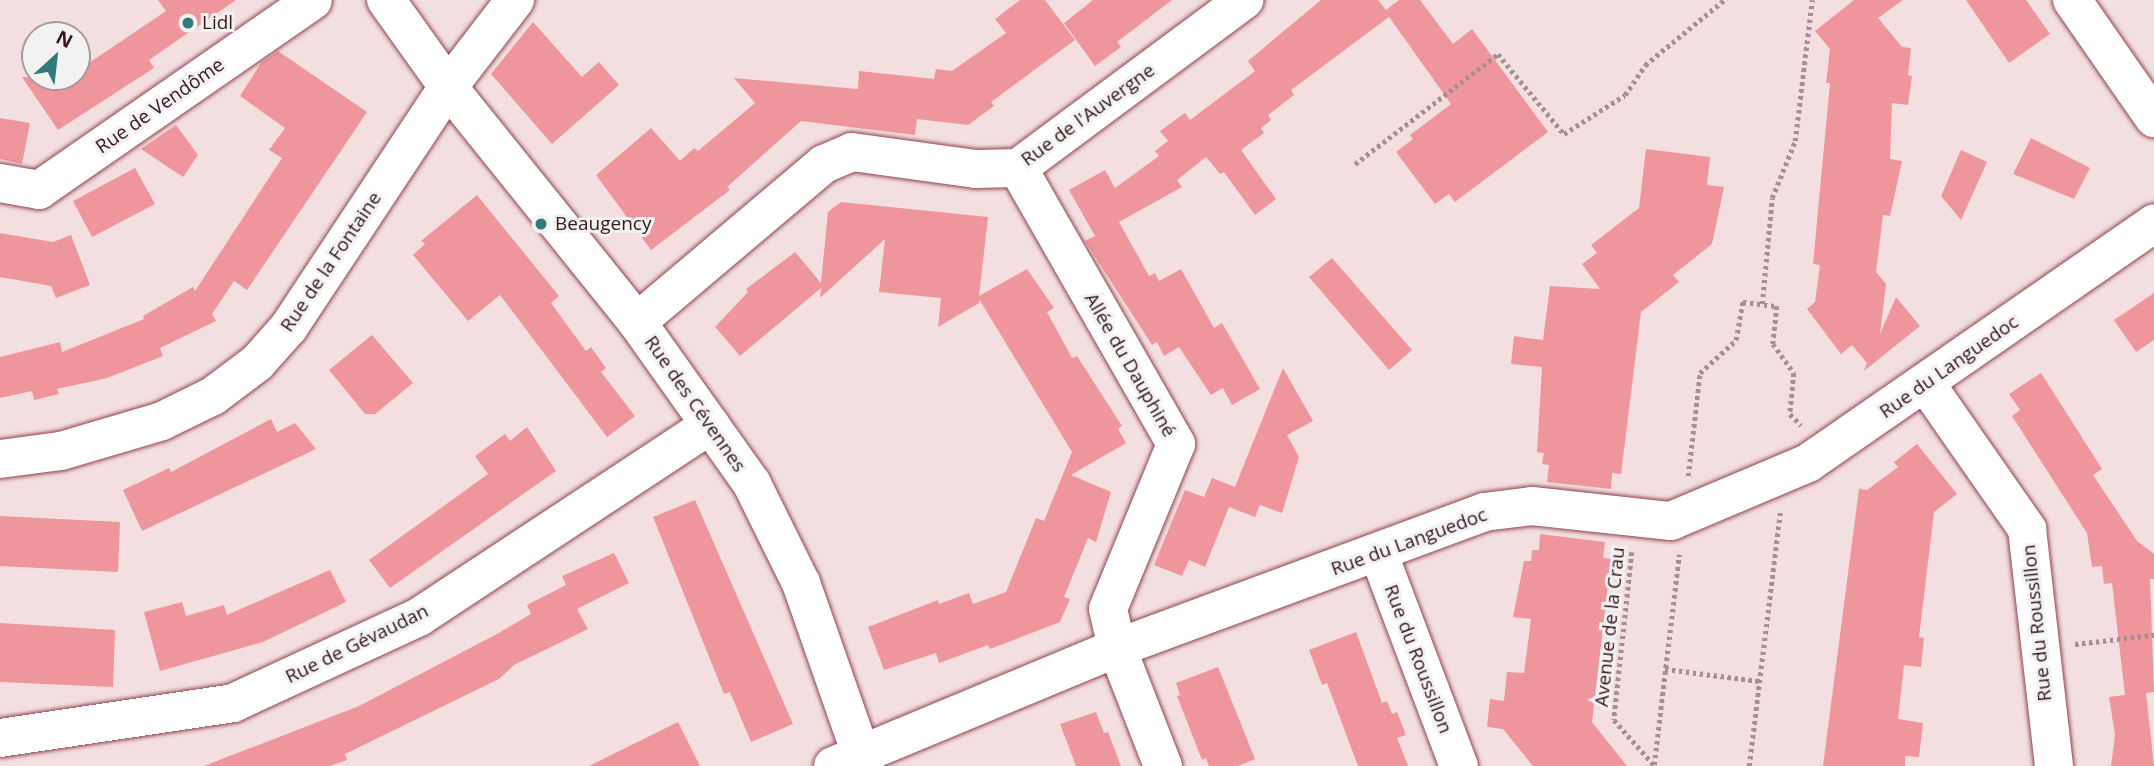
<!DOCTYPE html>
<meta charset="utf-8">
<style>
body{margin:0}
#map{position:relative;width:2154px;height:766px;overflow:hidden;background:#f3dfe0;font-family:"Open Sans",sans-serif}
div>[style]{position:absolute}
.building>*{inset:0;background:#ef969c}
.path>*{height:4.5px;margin-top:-2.25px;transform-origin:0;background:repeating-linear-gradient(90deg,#a88e90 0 3.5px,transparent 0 7px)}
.roads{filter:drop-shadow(0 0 2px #91424a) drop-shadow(0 0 2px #91424a)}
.minor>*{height:38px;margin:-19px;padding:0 19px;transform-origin:19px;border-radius:19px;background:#fff}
.dots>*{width:19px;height:19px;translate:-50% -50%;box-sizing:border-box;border:4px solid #f2f2f2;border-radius:50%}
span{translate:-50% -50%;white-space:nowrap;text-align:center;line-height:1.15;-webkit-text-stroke:6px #f2f2f2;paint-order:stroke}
.poi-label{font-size:19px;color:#38161a}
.left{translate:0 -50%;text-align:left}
.street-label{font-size:19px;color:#38161a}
.north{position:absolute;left:21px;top:21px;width:70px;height:70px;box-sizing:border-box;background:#f2f2f2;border:2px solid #a89a9c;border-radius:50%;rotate:27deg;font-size:19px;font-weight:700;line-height:28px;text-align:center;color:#38161a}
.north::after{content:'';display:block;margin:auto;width:24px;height:32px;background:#317a7a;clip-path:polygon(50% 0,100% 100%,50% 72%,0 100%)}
</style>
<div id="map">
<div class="building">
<i style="clip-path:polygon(158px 0,236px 0,149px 60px,154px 68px,58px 130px,22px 77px,77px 77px,77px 71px,166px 11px)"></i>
<i style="clip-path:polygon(1020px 0,1045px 0,1075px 40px,991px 102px,994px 106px,968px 125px,917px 119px,915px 135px,801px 121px,727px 187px,730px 190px,651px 250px,596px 175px,651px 128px,680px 161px,694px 148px,698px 151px,755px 103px,734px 78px,858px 89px,859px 71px,934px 79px,936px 69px,952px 71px,1006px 33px,995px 19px)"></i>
<i style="clip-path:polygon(1093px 0,1172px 0,1117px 42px,1121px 47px,1095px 66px,1064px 23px)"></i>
<i style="clip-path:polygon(1321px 0,1378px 0,1386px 10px,1399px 0,1420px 0,1453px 44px,1472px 29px,1548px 132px,1455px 202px,1449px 194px,1435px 204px,1396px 152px,1413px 139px,1410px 135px,1451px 104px,1389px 17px,1291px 90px,1294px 95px,1268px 115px,1271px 120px,1261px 128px,1264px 133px,1241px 150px,1276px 199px,1255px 215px,1224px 172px,1220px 174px,1206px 157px,1177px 180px,1182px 187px,1119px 222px,1149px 276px,1155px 273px,1159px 281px,1181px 269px,1214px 328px,1222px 323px,1260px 389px,1232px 405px,1223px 388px,1211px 395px,1179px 347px,1164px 356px,1157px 342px,1152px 345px,1085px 241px,1095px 236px,1069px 190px,1105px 170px,1115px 188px,1159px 156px,1155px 151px,1168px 141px,1160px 131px,1185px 113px,1190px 120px,1255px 71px,1248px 61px)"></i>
<i style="clip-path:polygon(1854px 0,1903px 0,1878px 18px,1902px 47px,1911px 48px,1908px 75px,1912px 76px,1908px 105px,1892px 103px,1890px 159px,1902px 161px,1890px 216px,1883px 215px,1876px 272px,1886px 284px,1880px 334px,1896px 297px,1920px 326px,1864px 371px,1867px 363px,1852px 345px,1841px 354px,1807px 309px,1815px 302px,1820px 265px,1813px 264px,1830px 83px,1826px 83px,1830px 49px,1815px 31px)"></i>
<i style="clip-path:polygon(1966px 0,2026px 0,2050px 34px,2009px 63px)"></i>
<i style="clip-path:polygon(533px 22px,582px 77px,599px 62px,619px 85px,552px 144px,491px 74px)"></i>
<i style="clip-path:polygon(278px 51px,367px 112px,247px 290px,234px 281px,212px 314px,216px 321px,160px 348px,163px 356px,107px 378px,57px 389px,59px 394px,34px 400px,32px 391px,0 398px,0 357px,60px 342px,62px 352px,144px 319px,143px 316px,193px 287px,195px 291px,282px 158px,269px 150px,285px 128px,240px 96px,261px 63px)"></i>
<i style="clip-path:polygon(0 118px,30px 123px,22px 164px,0 159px)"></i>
<i style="clip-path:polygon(176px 125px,198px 155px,183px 177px,141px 149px)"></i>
<i style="clip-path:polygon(2031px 138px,2090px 168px,2074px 199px,2013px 174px)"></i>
<i style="clip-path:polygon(1646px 149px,1710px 157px,1707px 185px,1724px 187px,1712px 244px,1673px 275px,1679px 282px,1641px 312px,1621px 474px,1612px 473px,1611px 489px,1547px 482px,1549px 465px,1542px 464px,1544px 453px,1537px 452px,1542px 367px,1511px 364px,1514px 336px,1543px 340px,1550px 286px,1600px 289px,1582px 264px,1597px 253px,1591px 245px,1639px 208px)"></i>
<i style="clip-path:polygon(1961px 150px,1987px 162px,1961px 220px,1941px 196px)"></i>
<i style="clip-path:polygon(135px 168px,155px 204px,92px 237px,73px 201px)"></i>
<i style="clip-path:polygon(477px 195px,559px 296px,551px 303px,586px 351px,591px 347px,606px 368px,601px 372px,635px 416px,607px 437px,500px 295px,468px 321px,413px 255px,425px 244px,421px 241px)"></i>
<i style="clip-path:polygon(841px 202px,988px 217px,979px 296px,1027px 269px,1054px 308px,1047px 312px,1072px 358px,1077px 356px,1122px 426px,1118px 429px,1126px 443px,1071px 475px,1111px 492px,1096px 542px,1088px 538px,1064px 597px,1070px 599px,1060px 622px,990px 649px,988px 645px,939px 663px,936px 653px,884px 670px,868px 627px,938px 600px,939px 604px,969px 593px,973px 604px,1006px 592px,1036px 518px,1044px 521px,1072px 452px,979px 299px,979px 303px,938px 327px,941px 298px,879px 292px,885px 239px,820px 298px,821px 288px,740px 356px,715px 327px,748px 292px,746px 289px,795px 252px,821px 283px,828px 212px)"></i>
<i style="clip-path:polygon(0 233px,53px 242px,71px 235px,90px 285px,56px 298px,51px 286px,0 277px)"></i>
<i style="clip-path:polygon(1332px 258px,1412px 350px,1389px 370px,1309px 277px)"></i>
<i style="clip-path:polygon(2154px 293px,2154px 340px,2136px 352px,2114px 320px)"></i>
<i style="clip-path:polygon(372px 335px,413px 383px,375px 414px,365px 414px,329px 370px)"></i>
<i style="clip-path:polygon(1283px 368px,1313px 421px,1287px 435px,1299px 457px,1282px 513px,1260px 505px,1255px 517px,1229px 507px,1205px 567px,1189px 560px,1182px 576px,1154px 565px,1185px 490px,1204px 497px,1212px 478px,1235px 487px)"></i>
<i style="clip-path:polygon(2041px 373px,2102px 469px,2093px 475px,2137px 541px,2154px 554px,2154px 579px,2150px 579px,2154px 692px,2146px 693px,2154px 766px,2111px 766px,2115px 735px,2109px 697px,2125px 695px,2112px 583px,2104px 584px,2102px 566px,2092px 567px,2087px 533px,2012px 416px,2020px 410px,2009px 394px)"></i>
<i style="clip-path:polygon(271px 419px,277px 432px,295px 423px,316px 449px,142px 531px,123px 490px,169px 468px,171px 472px)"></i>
<i style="clip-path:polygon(527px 427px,556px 471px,390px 588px,369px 560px,488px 474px,475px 456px,505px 434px,510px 441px)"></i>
<i style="clip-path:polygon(1917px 444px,1957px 494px,1934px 512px,1919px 637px,1924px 638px,1921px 667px,1904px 665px,1898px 719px,1923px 723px,1919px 757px,1905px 756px,1905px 766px,1823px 766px,1859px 489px,1867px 490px,1898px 467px,1894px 462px)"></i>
<i style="clip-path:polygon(695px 500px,793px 724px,751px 742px,730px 692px,724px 694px,653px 517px)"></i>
<i style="clip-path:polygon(0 516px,120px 522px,118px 572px,0 566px)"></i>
<i style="clip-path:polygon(1540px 534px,1605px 542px,1603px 558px,1611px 559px,1592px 722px,1627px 766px,1533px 766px,1503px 729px,1487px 727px,1490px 699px,1504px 701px,1507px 672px,1524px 673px,1531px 619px,1513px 617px,1524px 561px,1531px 561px,1532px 550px,1539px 550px)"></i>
<i style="clip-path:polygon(614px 553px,629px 583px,577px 609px,588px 629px,514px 665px,499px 679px,345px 754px,347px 760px,330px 766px,204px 766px,359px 706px,497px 634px,531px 614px,527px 605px,566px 585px,562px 576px)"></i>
<i style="clip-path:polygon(330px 570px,346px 602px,263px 642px,160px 671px,144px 612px,182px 602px,186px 616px,224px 605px,227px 615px)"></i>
<i style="clip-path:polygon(0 623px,115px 630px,113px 687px,0 682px)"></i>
<i style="clip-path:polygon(1356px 632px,1382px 703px,1387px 701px,1392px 714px,1397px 712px,1406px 735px,1397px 738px,1408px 766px,1358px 766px,1327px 683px,1322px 685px,1309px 650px)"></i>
<i style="clip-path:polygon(1218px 667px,1255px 759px,1238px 766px,1209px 766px,1206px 758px,1202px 760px,1177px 696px,1180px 695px,1176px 683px)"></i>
<i style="clip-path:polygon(1096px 712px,1104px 733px,1108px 732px,1121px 766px,1076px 766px,1060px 724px)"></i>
<i style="clip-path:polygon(678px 722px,700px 766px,589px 766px)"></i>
</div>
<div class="path">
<i style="left:1355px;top:164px;width:180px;rotate:-37.6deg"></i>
<i style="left:1498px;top:54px;width:104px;rotate:50.5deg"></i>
<i style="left:1564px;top:134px;width:72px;rotate:-32.6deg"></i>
<i style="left:1625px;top:95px;width:36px;rotate:-56deg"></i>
<i style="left:1645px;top:65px;width:102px;rotate:-39.4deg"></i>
<i style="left:1762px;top:304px;width:106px;rotate:-84.6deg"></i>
<i style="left:1772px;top:198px;width:61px;rotate:-68deg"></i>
<i style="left:1795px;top:141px;width:142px;rotate:-83.1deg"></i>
<i style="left:1688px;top:476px;width:104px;rotate:-83.4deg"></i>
<i style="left:1700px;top:373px;width:49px;rotate:-42.5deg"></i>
<i style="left:1736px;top:340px;width:39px;rotate:-80deg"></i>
<i style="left:1743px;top:302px;width:34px;rotate:7deg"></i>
<i style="left:1777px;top:306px;width:38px;rotate:96deg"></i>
<i style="left:1773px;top:344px;width:36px;rotate:54deg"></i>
<i style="left:1794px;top:373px;width:41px;rotate:95.6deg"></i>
<i style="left:1790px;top:414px;width:16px;rotate:45deg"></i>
<i style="left:1632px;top:552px;width:169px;rotate:96.1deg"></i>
<i style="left:1614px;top:720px;width:60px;rotate:48.4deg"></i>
<i style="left:2075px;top:644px;width:80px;rotate:-6.5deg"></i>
<i style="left:1665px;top:669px;width:95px;rotate:7.3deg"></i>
<i style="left:1654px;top:765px;width:212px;rotate:-83.2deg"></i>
<i style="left:1749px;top:766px;width:255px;rotate:-83deg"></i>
</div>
<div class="roads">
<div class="minor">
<i style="left:386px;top:0;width:107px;rotate:54.5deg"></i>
<i style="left:448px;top:87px;width:302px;rotate:51.2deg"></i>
<i style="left:637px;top:322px;width:199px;rotate:54.6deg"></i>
<i style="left:752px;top:484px;width:110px;rotate:63.7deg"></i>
<i style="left:801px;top:583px;width:194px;rotate:70.7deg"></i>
<i style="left:2072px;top:0;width:144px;rotate:55.2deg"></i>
<i style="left:1018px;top:168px;width:318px;rotate:60.2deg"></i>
<i style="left:1176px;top:444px;width:178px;rotate:112.4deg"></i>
<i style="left:1108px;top:609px;width:40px;rotate:77deg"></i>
<i style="left:1117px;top:648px;width:127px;rotate:68.7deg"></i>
<i style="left:0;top:183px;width:40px;rotate:10deg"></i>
<i style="left:39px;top:190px;width:333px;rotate:-34.7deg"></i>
<i style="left:637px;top:322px;width:245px;rotate:-40.2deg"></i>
<i style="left:824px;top:164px;width:30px;rotate:-23deg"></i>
<i style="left:852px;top:152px;width:125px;rotate:7.8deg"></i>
<i style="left:976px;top:169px;width:42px;rotate:-1.4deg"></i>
<i style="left:1018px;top:168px;width:282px;rotate:-36.6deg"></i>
<i style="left:1926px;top:384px;width:177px;rotate:55.1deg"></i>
<i style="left:2027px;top:529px;width:239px;rotate:83.5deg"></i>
<i style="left:0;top:459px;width:62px;rotate:-7.5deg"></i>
<i style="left:61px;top:451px;width:105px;rotate:-16.5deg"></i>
<i style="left:162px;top:421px;width:57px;rotate:-26.1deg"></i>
<i style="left:213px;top:396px;width:55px;rotate:-36.9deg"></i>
<i style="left:257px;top:363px;width:48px;rotate:-48.4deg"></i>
<i style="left:289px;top:327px;width:288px;rotate:-56.5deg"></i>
<i style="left:448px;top:87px;width:110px;rotate:-52.4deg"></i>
<i style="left:1378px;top:552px;width:229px;rotate:69.3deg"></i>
<i style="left:0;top:738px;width:236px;rotate:-8.5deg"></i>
<i style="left:233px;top:703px;width:205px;rotate:-24.8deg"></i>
<i style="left:419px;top:617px;width:349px;rotate:-33.4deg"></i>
<i style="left:833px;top:766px;width:308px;rotate:-22.6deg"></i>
<i style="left:1117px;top:648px;width:391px;rotate:-20.3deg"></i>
<i style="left:1484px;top:512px;width:48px;rotate:-7.1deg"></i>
<i style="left:1532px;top:506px;width:140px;rotate:6.2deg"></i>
<i style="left:1671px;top:521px;width:149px;rotate:-22.9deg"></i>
<i style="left:1808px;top:463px;width:421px;rotate:-34.7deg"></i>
</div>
</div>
<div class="dots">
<i style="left:188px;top:23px;background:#317a7a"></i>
<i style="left:541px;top:224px;background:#317a7a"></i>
</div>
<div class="poi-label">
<span class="left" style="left:202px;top:23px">Lidl</span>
<span class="left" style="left:555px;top:224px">Beaugency</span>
</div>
<div class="street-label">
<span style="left:160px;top:106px;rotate:-35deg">Rue de Vendôme</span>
<span style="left:1088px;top:115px;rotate:-36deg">Rue de l'Auvergne</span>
<span style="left:331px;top:262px;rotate:-56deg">Rue de la Fontaine</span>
<span style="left:1130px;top:365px;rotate:60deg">Allée du Dauphiné</span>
<span style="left:1949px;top:367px;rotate:-35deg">Rue du Languedoc</span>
<span style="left:695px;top:404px;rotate:55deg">Rue des Cévennes</span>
<span style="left:1409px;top:542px;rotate:-20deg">Rue du Languedoc</span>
<span style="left:2037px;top:623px;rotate:-96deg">Rue du Roussillon</span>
<span style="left:1610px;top:627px;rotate:-84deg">Avenue de la Crau</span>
<span style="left:357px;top:644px;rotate:-26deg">Rue de Gévaudan</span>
<span style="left:1418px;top:659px;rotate:69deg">Rue du Roussillon</span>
</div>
<div class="north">N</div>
</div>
